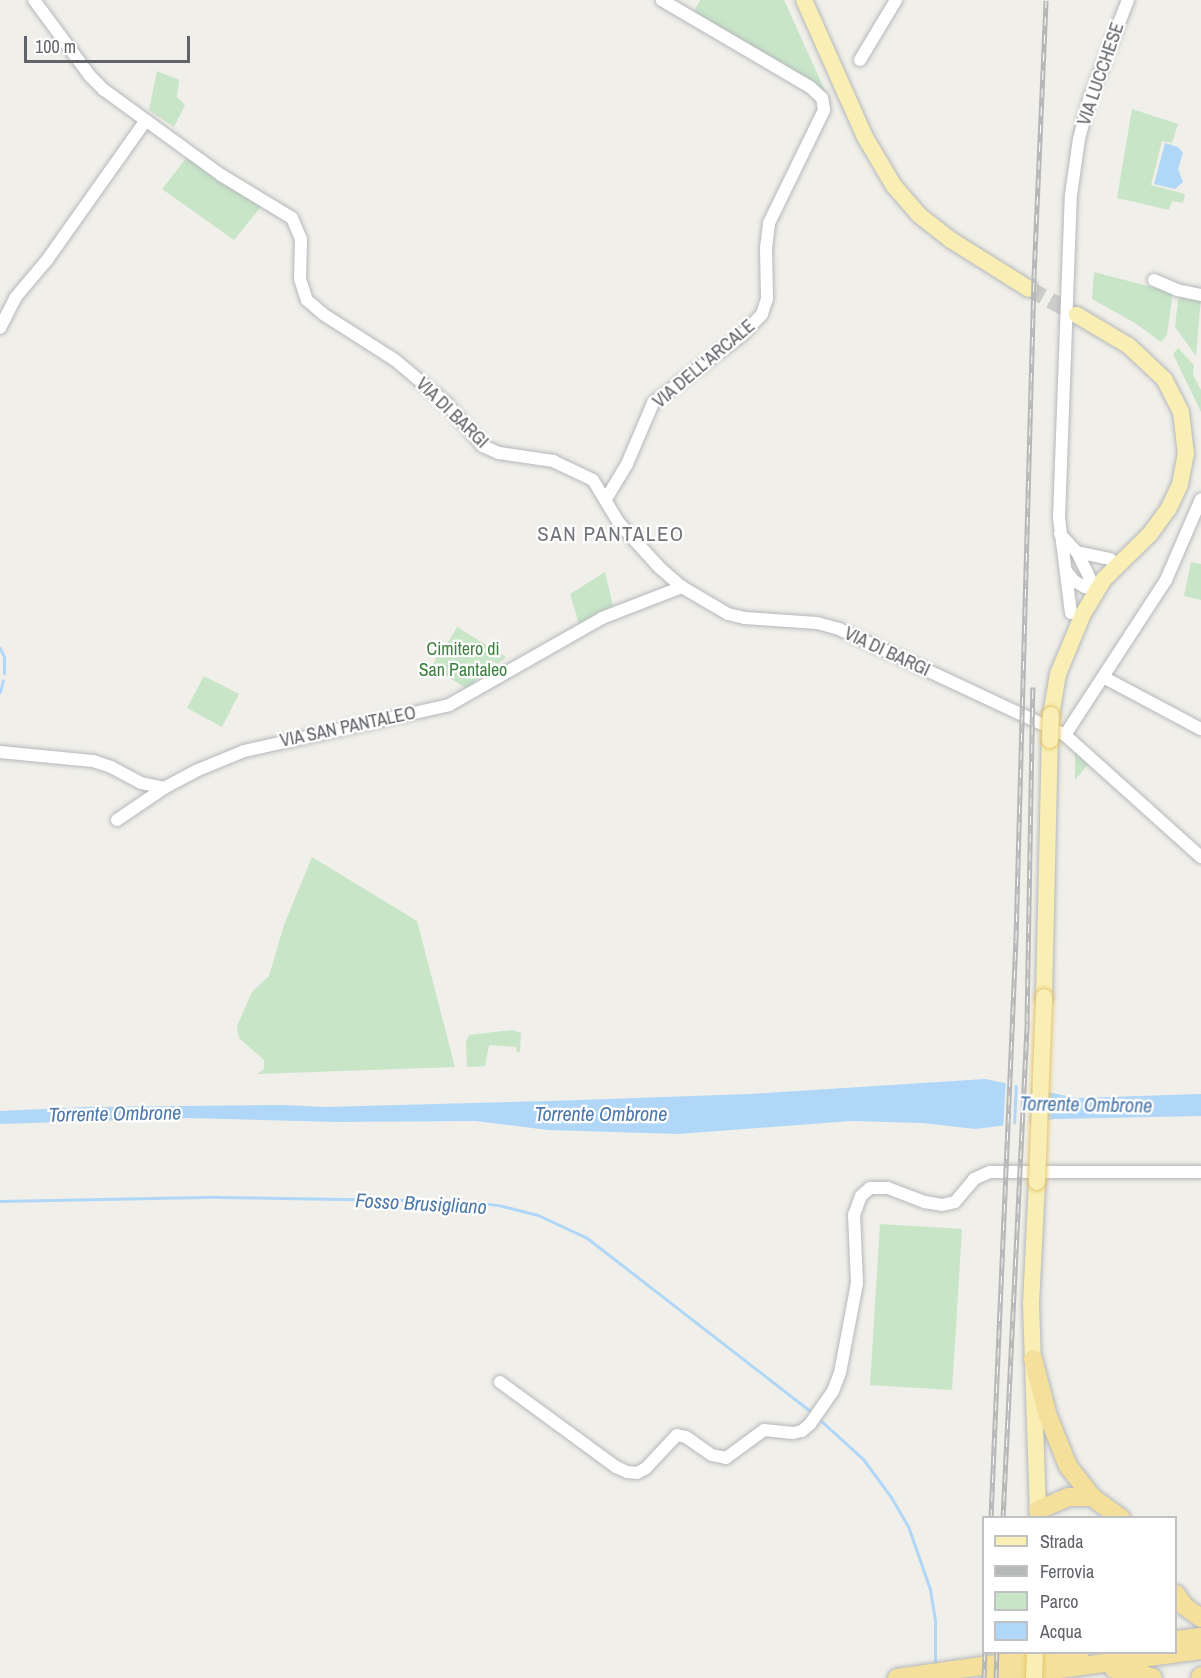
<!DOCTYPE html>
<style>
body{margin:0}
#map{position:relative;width:1201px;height:1678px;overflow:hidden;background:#f0efe9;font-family:"Archivo Narrow",sans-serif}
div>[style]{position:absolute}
.green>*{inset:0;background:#c8e5c8}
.water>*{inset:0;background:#b1d7f8}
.pier>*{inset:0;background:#f0efe9}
.stream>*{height:3px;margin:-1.5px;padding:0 1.5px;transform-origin:1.5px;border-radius:1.5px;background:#b1d7f8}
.major-tunnel>*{height:16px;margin-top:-8px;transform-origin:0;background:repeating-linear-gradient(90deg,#ccccc8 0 16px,transparent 0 24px)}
.roads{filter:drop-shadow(0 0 2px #b5b8bb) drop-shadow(0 0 2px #b5b8bb)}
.minor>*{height:12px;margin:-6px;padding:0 6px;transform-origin:6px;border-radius:6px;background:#fff}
.major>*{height:16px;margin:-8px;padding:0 8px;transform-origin:8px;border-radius:8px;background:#f9efb5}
.highway>*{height:18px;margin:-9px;padding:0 9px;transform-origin:9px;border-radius:9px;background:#f4e09b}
.rail>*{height:5px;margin-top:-2.5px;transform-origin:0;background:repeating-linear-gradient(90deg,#fff 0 9px,#b6b7b7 0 18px);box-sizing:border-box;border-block:2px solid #b6b7b7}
.bridges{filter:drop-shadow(0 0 2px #e6c66b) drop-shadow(0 0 2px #e6c66b)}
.major-bridge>*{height:16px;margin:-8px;padding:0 8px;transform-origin:8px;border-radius:8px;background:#f9efb5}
span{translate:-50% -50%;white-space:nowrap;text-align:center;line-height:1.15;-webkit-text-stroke:4.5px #fff;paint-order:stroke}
.street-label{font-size:18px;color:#606367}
.park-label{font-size:18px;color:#3d8141}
.water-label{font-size:20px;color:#4d78aa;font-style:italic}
.quarter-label{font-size:21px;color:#717579;letter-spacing:1.5px}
.legend{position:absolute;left:982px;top:1516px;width:195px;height:138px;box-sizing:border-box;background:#fff;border:2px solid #bfc1c2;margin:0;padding:8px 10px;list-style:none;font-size:18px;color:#606367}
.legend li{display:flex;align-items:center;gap:12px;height:30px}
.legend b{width:30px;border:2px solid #bfc1c2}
.scale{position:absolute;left:24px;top:36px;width:166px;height:27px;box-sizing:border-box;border:3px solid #606367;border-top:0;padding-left:8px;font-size:18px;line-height:21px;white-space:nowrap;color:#606367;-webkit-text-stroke:4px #fff;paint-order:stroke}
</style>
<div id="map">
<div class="green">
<i style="clip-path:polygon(700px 0,784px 0,826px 93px,693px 13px)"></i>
<i style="clip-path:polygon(157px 71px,179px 80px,177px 97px,185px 105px,174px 127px,149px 110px)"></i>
<i style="clip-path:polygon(1132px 109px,1178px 124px,1172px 143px,1162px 141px,1151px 185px,1185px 194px,1183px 203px,1172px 201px,1169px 210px,1117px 198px)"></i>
<i style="clip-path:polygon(187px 157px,263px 204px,234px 240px,162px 189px)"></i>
<i style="clip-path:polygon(1094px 272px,1171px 292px,1172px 299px,1167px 335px,1161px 342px,1135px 323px,1092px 299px)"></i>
<i style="clip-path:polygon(1182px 296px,1201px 298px,1196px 356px,1175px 327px,1178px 300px)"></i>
<i style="clip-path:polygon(1178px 348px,1194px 365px,1193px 375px,1201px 390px,1201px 412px,1173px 354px)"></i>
<i style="clip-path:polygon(1191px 562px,1201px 564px,1201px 600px,1184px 596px)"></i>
<i style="clip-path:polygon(605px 572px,613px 606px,579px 624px,570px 594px)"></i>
<i style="clip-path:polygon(457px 627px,506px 657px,498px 664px,490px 660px,469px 690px,432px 667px,441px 647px,446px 646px)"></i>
<i style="clip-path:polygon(204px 676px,239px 694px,222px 727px,187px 708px)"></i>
<i style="clip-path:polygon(1075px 750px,1090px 762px,1075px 780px)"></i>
<i style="clip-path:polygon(312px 857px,417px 921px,455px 1067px,257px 1074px,264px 1069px,264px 1060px,239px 1038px,237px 1026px,252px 992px,269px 976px,284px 925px)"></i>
<i style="clip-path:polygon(512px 1030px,521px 1033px,520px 1052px,517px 1052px,516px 1047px,489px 1045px,485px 1066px,467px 1067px,466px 1041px,469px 1035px)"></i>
<i style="clip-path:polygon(880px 1224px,962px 1229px,952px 1390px,870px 1385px)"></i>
</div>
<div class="water">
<i style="clip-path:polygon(1165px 143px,1178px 147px,1183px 153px,1178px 169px,1183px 182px,1175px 189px,1154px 184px)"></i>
<i style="clip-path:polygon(985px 1079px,1077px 1098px,1201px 1094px,1201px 1116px,1055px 1119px,975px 1129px,923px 1123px,851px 1121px,678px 1134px,548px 1130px,475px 1121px,336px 1122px,186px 1118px,0 1124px,0 1111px,86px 1107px,284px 1105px,325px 1107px,550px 1101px,750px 1094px)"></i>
</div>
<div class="pier">
<i style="clip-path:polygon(1006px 1079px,1015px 1081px,1013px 1126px,1003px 1128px)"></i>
<i style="clip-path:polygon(1018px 1081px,1031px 1085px,1029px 1125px,1016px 1126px)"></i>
</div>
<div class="stream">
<i style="left:0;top:648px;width:10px;rotate:66deg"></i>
<i style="left:4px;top:657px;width:16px;rotate:90deg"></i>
<i style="left:0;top:692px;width:12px;rotate:-76deg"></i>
<i style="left:0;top:1201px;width:217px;rotate:-1.1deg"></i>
<i style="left:217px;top:1197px;width:247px;rotate:0.9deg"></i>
<i style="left:464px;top:1201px;width:38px;rotate:7deg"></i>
<i style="left:502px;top:1206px;width:37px;rotate:14deg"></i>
<i style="left:538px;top:1215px;width:54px;rotate:25.1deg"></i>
<i style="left:587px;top:1238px;width:286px;rotate:37.8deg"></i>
<i style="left:819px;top:1419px;width:59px;rotate:42.3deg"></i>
<i style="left:863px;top:1459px;width:47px;rotate:53.6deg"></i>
<i style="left:891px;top:1497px;width:34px;rotate:60deg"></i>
<i style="left:908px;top:1526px;width:67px;rotate:70.8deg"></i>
<i style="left:930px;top:1589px;width:33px;rotate:81deg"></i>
<i style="left:935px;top:1622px;width:42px;rotate:90deg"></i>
</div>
<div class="major-tunnel">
<i style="left:1029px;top:289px;width:55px;rotate:28.4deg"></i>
</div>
<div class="roads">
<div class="minor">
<i style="left:34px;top:0;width:94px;rotate:53.6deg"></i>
<i style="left:90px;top:76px;width:20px;rotate:45deg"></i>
<i style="left:104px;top:90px;width:145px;rotate:36deg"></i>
<i style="left:221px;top:175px;width:83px;rotate:31.2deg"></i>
<i style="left:292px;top:218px;width:23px;rotate:67deg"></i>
<i style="left:301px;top:239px;width:40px;rotate:91.4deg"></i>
<i style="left:300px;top:279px;width:22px;rotate:72deg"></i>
<i style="left:307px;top:300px;width:21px;rotate:41deg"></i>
<i style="left:323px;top:314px;width:85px;rotate:32.6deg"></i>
<i style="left:395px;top:360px;width:67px;rotate:40.1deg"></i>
<i style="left:446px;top:403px;width:57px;rotate:49.3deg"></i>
<i style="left:483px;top:446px;width:17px;rotate:24deg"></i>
<i style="left:499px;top:453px;width:55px;rotate:8.4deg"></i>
<i style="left:553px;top:461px;width:44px;rotate:25.4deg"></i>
<i style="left:593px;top:480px;width:50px;rotate:58.8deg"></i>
<i style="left:619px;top:523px;width:61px;rotate:47.7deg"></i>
<i style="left:660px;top:568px;width:29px;rotate:41deg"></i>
<i style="left:682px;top:587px;width:53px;rotate:30.4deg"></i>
<i style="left:728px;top:614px;width:17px;rotate:13deg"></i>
<i style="left:745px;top:618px;width:72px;rotate:4deg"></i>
<i style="left:817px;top:623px;width:23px;rotate:15deg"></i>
<i style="left:839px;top:629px;width:250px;rotate:25.1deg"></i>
<i style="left:1065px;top:735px;width:183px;rotate:41.9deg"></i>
<i style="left:860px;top:60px;width:70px;rotate:-59deg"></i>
<i style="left:1154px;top:280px;width:25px;rotate:23deg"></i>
<i style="left:1177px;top:290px;width:25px;rotate:12deg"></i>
<i style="left:0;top:328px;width:34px;rotate:-63deg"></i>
<i style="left:15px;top:298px;width:50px;rotate:-49.9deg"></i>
<i style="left:47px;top:260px;width:171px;rotate:-54.7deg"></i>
<i style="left:606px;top:499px;width:41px;rotate:-59deg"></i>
<i style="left:627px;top:464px;width:66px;rotate:-66.9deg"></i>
<i style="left:653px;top:403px;width:112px;rotate:-37.4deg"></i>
<i style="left:742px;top:335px;width:29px;rotate:-46deg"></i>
<i style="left:762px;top:314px;width:16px;rotate:-72deg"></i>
<i style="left:767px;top:299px;width:51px;rotate:-91.1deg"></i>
<i style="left:766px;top:248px;width:25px;rotate:-83deg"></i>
<i style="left:769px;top:223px;width:126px;rotate:-64deg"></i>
<i style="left:824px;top:110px;width:12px;rotate:-99deg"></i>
<i style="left:822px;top:98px;width:16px;rotate:-137deg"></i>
<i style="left:810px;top:87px;width:172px;rotate:-149.6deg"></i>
<i style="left:1060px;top:534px;width:25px;rotate:47deg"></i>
<i style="left:1077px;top:552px;width:30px;rotate:64deg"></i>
<i style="left:1077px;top:552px;width:34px;rotate:12deg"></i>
<i style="left:1066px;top:571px;width:13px;rotate:51deg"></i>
<i style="left:1074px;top:581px;width:13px;rotate:29deg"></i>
<i style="left:1071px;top:613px;width:96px;rotate:-97.2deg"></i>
<i style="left:1059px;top:518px;width:323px;rotate:-87.9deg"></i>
<i style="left:1071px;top:195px;width:57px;rotate:-81.9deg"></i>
<i style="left:1079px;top:139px;width:40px;rotate:-75.6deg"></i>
<i style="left:1089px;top:100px;width:107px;rotate:-68.7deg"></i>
<i style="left:1103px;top:677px;width:111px;rotate:28deg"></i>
<i style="left:1065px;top:735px;width:185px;rotate:-56.9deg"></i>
<i style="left:1166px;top:580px;width:88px;rotate:-66.6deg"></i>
<i style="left:0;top:752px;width:93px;rotate:5.5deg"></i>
<i style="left:93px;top:761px;width:19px;rotate:18deg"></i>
<i style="left:111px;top:767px;width:34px;rotate:28deg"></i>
<i style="left:141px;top:783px;width:24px;rotate:12deg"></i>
<i style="left:164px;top:788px;width:38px;rotate:-28deg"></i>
<i style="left:198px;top:770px;width:50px;rotate:-22.4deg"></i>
<i style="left:244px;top:751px;width:210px;rotate:-12.6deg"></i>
<i style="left:449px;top:705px;width:176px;rotate:-29.6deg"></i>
<i style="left:602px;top:618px;width:86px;rotate:-21.2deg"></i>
<i style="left:117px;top:820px;width:57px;rotate:-34.2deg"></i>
<i style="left:500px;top:1382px;width:144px;rotate:36.2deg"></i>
<i style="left:616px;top:1467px;width:12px;rotate:24deg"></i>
<i style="left:627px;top:1472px;width:10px;rotate:6deg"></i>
<i style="left:637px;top:1473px;width:10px;rotate:-29deg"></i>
<i style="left:646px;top:1468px;width:45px;rotate:-46.8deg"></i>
<i style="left:677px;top:1435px;width:9px;rotate:13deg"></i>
<i style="left:686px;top:1437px;width:32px;rotate:35deg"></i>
<i style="left:712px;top:1455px;width:14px;rotate:12deg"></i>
<i style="left:726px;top:1458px;width:47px;rotate:-36.4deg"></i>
<i style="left:764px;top:1430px;width:29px;rotate:6deg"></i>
<i style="left:793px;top:1433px;width:9px;rotate:-13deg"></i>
<i style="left:802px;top:1431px;width:11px;rotate:-41deg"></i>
<i style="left:810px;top:1424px;width:40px;rotate:-55.1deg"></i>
<i style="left:833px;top:1391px;width:19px;rotate:-69deg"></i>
<i style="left:840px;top:1373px;width:92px;rotate:-79.3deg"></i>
<i style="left:857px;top:1283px;width:68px;rotate:-92.5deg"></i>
<i style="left:854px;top:1215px;width:20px;rotate:-70deg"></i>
<i style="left:861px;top:1196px;width:12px;rotate:-42deg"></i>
<i style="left:870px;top:1188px;width:18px"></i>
<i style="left:888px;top:1188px;width:40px;rotate:21deg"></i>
<i style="left:925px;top:1202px;width:17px;rotate:10deg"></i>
<i style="left:942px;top:1205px;width:13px;rotate:-13deg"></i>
<i style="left:955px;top:1202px;width:30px;rotate:-50deg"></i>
<i style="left:974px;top:1179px;width:17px;rotate:-24deg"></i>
<i style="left:990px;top:1172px;width:211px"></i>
</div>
<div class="major">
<i style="left:804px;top:0;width:150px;rotate:66deg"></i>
<i style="left:865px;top:137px;width:57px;rotate:59.4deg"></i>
<i style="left:894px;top:186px;width:38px;rotate:49deg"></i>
<i style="left:919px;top:215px;width:41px;rotate:38deg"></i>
<i style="left:951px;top:240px;width:92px;rotate:32.1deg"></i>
<i style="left:1051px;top:715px;width:42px;rotate:-80.3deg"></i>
<i style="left:1058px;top:674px;width:65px;rotate:-67.4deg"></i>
<i style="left:1083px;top:614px;width:41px;rotate:-59deg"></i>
<i style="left:1104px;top:579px;width:64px;rotate:-44.4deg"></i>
<i style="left:1150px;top:534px;width:32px;rotate:-54deg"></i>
<i style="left:1169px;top:508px;width:26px;rotate:-65deg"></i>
<i style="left:1180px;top:484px;width:31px;rotate:-79deg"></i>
<i style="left:1186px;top:454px;width:42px;rotate:-96.8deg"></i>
<i style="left:1181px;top:412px;width:37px;rotate:-117deg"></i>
<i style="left:1164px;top:379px;width:48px;rotate:-136.7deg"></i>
<i style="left:1129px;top:346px;width:61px;rotate:-149.2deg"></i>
<i style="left:1044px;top:997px;width:257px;rotate:-88.7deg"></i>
<i style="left:1037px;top:1182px;width:121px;rotate:92.8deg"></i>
<i style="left:1031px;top:1303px;width:215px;rotate:88.1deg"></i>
</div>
<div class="highway">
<i style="left:1033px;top:1359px;width:59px;rotate:75.3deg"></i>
<i style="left:1048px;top:1416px;width:54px;rotate:68.2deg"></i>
<i style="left:1068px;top:1466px;width:39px;rotate:52deg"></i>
<i style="left:1092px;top:1497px;width:36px;rotate:36deg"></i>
<i style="left:1038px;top:1510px;width:33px;rotate:-23deg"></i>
<i style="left:1068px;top:1497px;width:24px"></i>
<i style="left:1176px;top:1594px;width:14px;rotate:56deg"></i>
<i style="left:1184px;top:1606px;width:21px;rotate:35deg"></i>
<i style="left:1176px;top:1640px;width:25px;rotate:-7deg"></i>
<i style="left:1114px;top:1669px;width:19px;rotate:6deg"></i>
<i style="left:1133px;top:1671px;width:21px;rotate:19deg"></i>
<i style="left:897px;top:1678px;width:185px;rotate:-8.1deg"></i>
<i style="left:992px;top:1678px;width:211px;rotate:-7.6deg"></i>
<i style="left:1200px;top:1678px;width:2px;rotate:-63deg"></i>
</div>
</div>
<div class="rail">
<i style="left:991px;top:1518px;width:580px;rotate:-87.53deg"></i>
<i style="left:1016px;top:939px;width:662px;rotate:-88.44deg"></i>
<i style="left:1034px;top:277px;width:277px;rotate:-87.5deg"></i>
<i style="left:1003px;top:1518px;width:497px;rotate:-87.2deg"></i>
<i style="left:1027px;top:1022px;width:335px;rotate:-89deg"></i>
<i style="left:984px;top:1678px;width:26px;rotate:-88deg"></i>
<i style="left:996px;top:1678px;width:26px;rotate:-88deg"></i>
</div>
<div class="bridges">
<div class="major-bridge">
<i style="left:1050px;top:740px;width:25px;rotate:-88deg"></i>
<i style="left:1037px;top:1182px;width:185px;rotate:-87.8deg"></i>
<i style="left:1034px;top:1678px;width:26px;rotate:-88deg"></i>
</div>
</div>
<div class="street-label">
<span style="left:1101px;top:74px;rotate:-71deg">VIA LUCCHESE</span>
<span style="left:704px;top:364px;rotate:-40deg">VIA DELL'ARCALE</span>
<span style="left:452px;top:413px;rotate:44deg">VIA DI BARGI</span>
<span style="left:887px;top:652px;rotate:25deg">VIA DI BARGI</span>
<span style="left:348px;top:727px;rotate:-12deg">VIA SAN PANTALEO</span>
</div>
<div class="park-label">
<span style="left:463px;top:660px">Cimitero di<br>San Pantaleo</span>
</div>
<div class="water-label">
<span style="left:1086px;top:1104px;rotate:1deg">Torrente Ombrone</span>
<span style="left:115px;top:1113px;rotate:-1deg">Torrente Ombrone</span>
<span style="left:601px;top:1113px">Torrente Ombrone</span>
<span style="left:421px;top:1203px;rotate:3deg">Fosso Brusigliano</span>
</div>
<div class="quarter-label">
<span style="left:611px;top:534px">SAN PANTALEO</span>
</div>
<ul class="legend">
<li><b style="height:8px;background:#f9efb5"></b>Strada</li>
<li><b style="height:8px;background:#b6b7b7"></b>Ferrovia</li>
<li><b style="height:16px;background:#c8e5c8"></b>Parco</li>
<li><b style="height:16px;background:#b1d7f8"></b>Acqua</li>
</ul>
<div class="scale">100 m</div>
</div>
